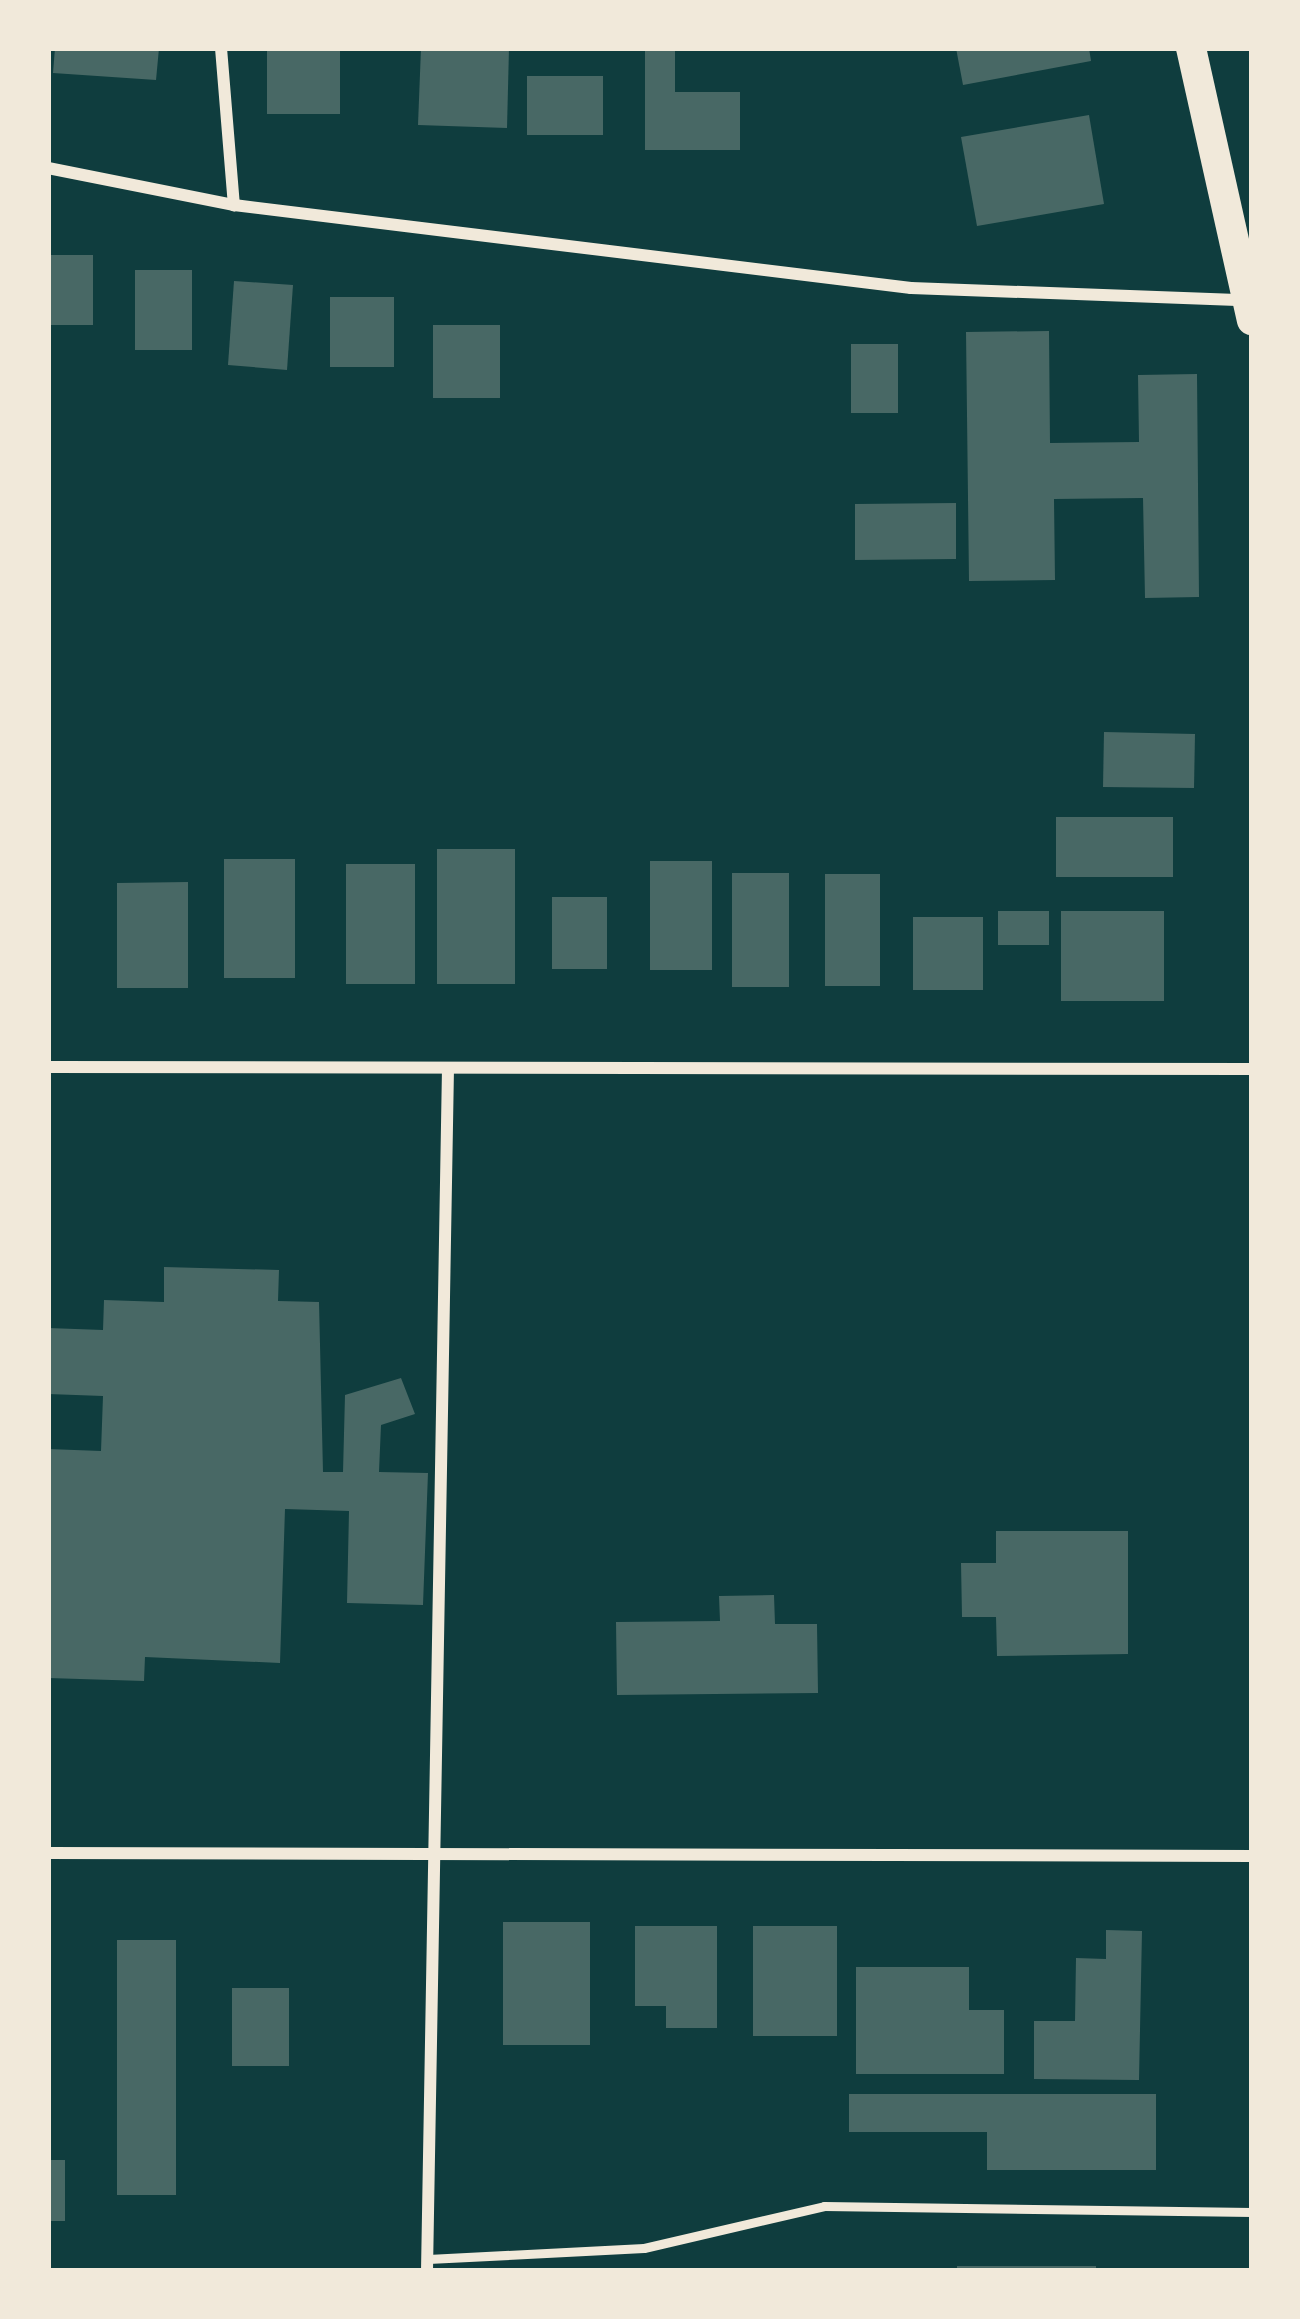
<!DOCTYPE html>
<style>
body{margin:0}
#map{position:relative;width:1300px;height:2319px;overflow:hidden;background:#0f3d3e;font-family:"DejaVu Sans",sans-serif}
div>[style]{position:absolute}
.building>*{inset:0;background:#486865}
.service>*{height:9px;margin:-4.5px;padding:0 4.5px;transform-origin:4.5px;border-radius:4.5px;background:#f1e9da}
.minor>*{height:12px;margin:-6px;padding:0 6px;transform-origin:6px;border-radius:6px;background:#f1e9da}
.primary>*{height:30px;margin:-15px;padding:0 15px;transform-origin:15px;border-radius:15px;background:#f1e9da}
span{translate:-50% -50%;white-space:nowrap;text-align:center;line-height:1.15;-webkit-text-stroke:12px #f1e9da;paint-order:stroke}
.frame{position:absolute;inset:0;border:51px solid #f1e9da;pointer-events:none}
</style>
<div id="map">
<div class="building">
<i style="clip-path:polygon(55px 48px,159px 48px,156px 80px,53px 73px)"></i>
<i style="clip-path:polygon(267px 48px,340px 48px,340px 114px,267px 114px)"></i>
<i style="clip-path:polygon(421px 48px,509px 48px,507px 128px,418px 125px)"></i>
<i style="clip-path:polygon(645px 48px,675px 48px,675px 92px,740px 92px,740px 150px,645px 150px)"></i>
<i style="clip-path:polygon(956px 48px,1089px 48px,1091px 61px,963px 85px)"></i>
<i style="clip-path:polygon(527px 76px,603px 76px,603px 135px,527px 135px)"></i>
<i style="clip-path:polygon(1089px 115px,1104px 204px,977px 226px,961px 137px)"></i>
<i style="clip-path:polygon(48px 255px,93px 255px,93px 325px,48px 325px)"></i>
<i style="clip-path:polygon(135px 270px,192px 270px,192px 350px,135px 350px)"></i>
<i style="clip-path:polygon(234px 281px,293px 285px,287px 370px,228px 365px)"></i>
<i style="clip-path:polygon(330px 297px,394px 297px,394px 367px,330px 367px)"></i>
<i style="clip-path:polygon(433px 325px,500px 325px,500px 398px,433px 398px)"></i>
<i style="clip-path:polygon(1049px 331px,1050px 443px,1139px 442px,1138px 375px,1197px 374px,1199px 597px,1145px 598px,1143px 498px,1054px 499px,1055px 580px,969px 581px,966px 332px)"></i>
<i style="clip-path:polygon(851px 344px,898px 344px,898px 413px,851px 413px)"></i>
<i style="clip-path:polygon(956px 503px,956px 559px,855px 560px,855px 504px)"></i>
<i style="clip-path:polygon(1104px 732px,1195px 734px,1194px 788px,1103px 787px)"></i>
<i style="clip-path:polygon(1056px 817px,1173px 817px,1173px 877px,1056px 877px)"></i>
<i style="clip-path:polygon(437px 849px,515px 849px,515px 984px,437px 984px)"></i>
<i style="clip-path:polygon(224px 859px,295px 859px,295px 978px,224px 978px)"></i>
<i style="clip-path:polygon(650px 861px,712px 861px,712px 970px,650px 970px)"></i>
<i style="clip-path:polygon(346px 864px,415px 864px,415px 984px,346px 984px)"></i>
<i style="clip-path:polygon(732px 873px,789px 873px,789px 987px,732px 987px)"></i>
<i style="clip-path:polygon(825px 874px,880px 874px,880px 986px,825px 986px)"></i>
<i style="clip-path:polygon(188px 882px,188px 988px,117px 988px,117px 883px)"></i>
<i style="clip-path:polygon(552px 897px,607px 897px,607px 969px,552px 969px)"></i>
<i style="clip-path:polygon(998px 911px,1049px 911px,1049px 945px,998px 945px)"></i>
<i style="clip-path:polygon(1061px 911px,1164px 911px,1164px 1001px,1061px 1001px)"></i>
<i style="clip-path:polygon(913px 917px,983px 917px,983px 990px,913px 990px)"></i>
<i style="clip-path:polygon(164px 1267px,279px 1270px,278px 1301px,319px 1302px,323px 1472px,343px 1472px,345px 1395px,401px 1378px,415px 1414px,381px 1425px,379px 1472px,428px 1473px,423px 1605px,347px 1603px,349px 1511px,285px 1509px,280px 1663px,145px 1657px,144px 1681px,48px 1678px,48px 1449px,101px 1451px,103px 1396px,48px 1394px,48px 1328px,103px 1330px,104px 1300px,164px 1302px)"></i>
<i style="clip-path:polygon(996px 1531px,1128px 1531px,1128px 1654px,997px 1656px,996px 1617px,962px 1617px,961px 1563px,996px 1563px)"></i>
<i style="clip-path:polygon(774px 1595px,775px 1624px,817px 1624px,818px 1693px,617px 1695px,616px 1622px,720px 1621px,719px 1596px)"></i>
<i style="clip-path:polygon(503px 1922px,590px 1922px,590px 2045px,503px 2045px)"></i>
<i style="clip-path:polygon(635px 1926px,717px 1926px,717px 2028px,666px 2028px,666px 2006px,635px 2006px)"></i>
<i style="clip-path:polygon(753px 1926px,837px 1926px,837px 2036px,753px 2036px)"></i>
<i style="clip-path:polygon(1106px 1930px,1142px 1931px,1139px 2080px,1034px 2079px,1034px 2021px,1075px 2021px,1076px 1958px,1106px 1959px)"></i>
<i style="clip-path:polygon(117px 1940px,176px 1940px,176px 2195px,117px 2195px)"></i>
<i style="clip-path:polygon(856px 1967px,969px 1967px,969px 2010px,1004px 2010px,1004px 2074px,856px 2074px)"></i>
<i style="clip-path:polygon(232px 1988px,289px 1988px,289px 2066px,232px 2066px)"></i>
<i style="clip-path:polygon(849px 2094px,1156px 2094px,1156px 2170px,987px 2170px,987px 2132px,849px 2132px)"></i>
<i style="clip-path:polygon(48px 2160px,65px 2160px,65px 2221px,48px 2221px)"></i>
<i style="clip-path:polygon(957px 2266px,1096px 2266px,1096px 2271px,957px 2271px)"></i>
</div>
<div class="service">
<i style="left:428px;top:2259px;width:216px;rotate:-2.9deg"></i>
<i style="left:644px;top:2248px;width:185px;rotate:-13.1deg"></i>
<i style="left:824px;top:2206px;width:428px;rotate:0.8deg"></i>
</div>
<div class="minor">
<i style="left:221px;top:48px;width:158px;rotate:85.3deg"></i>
<i style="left:48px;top:168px;width:190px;rotate:11.3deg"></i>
<i style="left:234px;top:205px;width:682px;rotate:6.99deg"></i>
<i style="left:911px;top:288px;width:333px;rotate:2.1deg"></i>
<i style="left:48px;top:1067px;width:1204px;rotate:0.1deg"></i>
<i style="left:48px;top:1853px;width:1204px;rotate:0.14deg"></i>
<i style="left:427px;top:2271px;width:1201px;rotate:-89deg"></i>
</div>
<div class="primary">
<i style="left:1191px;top:48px;width:279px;rotate:77.4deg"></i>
</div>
<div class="frame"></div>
</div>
